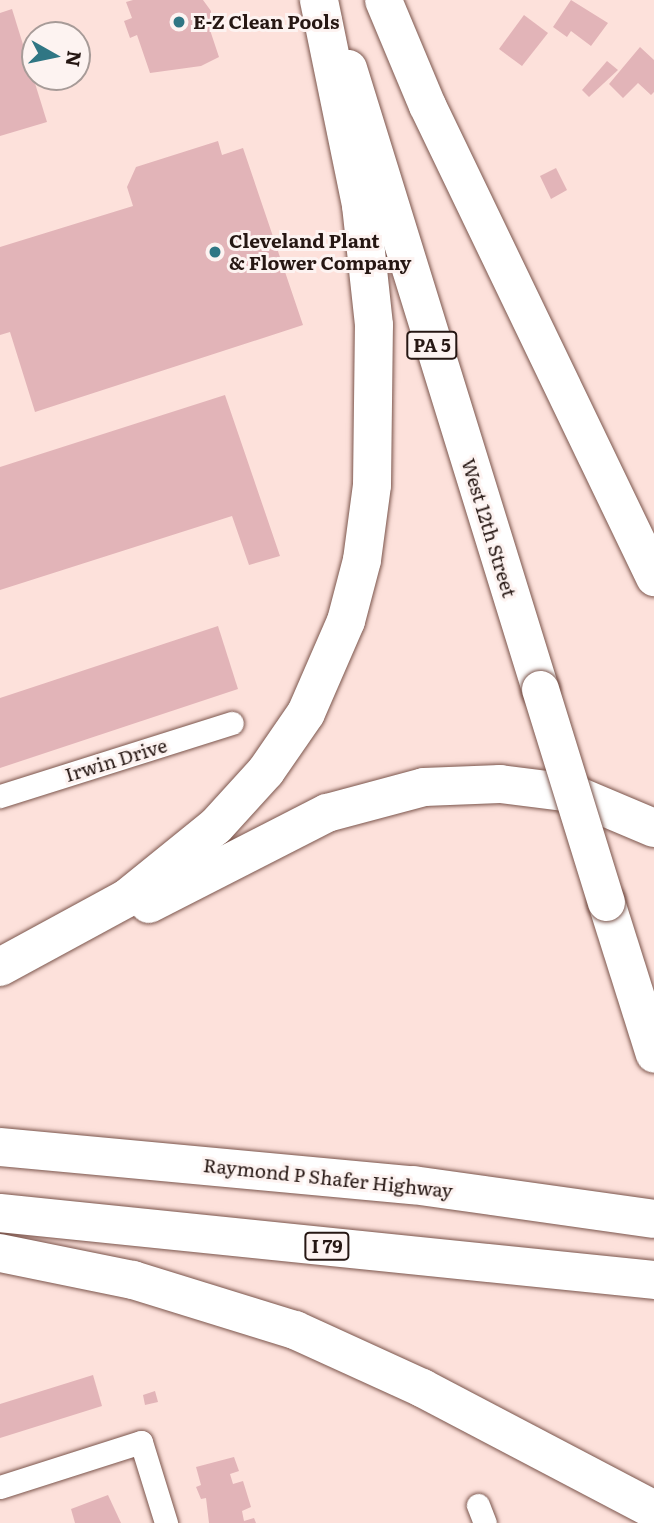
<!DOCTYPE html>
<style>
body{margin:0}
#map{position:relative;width:654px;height:1523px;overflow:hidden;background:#fde1db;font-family:Literata,serif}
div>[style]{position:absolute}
.building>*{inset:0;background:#e2b4b8}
.roads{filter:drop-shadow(0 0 2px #7b554c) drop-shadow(0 0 2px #7b554c)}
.minor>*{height:23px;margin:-11.5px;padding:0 11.5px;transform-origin:11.5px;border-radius:11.5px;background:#fff}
.primary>*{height:37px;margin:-18.5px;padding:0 18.5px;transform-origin:18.5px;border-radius:18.5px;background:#fff}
.motorway>*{height:38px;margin:-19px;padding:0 19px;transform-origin:19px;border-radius:19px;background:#fff}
.bridges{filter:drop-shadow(0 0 2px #7b554c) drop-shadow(0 0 2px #7b554c)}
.primary-bridge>*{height:37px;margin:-18.5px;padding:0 18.5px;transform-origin:18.5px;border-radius:18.5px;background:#fff}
.dots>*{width:19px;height:19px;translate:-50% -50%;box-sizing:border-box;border:4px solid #fdf3f1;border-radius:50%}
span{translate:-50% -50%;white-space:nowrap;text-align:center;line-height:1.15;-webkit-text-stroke:6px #fdf3f1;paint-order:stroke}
.shield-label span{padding:2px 5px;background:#fdf3f1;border:2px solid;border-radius:5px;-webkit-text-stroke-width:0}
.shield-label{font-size:18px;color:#261713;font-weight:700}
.poi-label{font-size:19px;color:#261713;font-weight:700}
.left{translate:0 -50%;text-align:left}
.street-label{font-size:19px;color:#261713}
.north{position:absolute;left:21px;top:21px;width:70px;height:70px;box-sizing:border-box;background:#fdf3f1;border:2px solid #a79b98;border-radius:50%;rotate:99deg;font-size:19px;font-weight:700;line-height:28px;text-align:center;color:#261713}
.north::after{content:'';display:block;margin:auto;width:24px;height:32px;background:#307684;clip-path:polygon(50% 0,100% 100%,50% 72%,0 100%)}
</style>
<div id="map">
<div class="building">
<i style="clip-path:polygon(133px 0,203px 0,211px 11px,210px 30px,219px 57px,201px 66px,150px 73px,137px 35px,130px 38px,124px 21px,132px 18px,126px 2px)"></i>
<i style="clip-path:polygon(571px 0,608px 23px,591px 46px,571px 31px,567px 37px,553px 27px)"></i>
<i style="clip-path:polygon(12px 9px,47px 122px,0 136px,0 13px)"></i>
<i style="clip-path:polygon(524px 15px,548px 33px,522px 66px,499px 49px)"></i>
<i style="clip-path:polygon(640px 47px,654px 60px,654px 92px,651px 95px,638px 83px,623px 98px,609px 84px)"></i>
<i style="clip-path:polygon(607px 61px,618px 70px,589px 97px,582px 90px)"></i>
<i style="clip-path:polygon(218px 141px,222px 155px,243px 148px,303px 325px,35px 412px,10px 332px,0 335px,0 247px,133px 206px,127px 187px,136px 167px)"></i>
<i style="clip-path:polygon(556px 168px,567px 190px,551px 199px,540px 176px)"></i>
<i style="clip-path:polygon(225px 395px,280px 556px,249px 565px,232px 516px,0 590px,0 467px)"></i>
<i style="clip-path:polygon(218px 626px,238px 689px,0 768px,0 698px)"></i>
<i style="clip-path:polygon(93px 1375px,102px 1406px,0 1438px,0 1404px)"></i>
<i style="clip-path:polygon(155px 1391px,158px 1402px,145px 1405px,143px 1395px)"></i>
<i style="clip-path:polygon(234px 1457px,239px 1471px,230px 1474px,233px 1484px,243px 1481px,251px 1507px,242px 1511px,244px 1521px,254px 1518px,256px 1523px,209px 1523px,206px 1498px,201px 1499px,196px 1487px,201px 1485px,196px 1467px)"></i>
<i style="clip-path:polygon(108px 1495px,121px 1523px,75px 1523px,71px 1509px)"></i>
</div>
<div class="roads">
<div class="minor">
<i style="left:0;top:796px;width:243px;rotate:-17.5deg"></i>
<i style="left:0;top:1487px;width:148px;rotate:-17.7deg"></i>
<i style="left:141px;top:1442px;width:85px;rotate:72.8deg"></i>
<i style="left:478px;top:1505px;width:19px;rotate:69deg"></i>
</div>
<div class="primary">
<i style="left:383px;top:0;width:114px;rotate:67.3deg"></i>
<i style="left:427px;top:105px;width:524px;rotate:64.32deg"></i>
<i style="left:348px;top:68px;width:650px;rotate:72.82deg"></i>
<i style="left:606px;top:902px;width:159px;rotate:72.5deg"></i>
</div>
<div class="motorway">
<i style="left:149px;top:904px;width:200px;rotate:-27.1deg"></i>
<i style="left:327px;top:813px;width:100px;rotate:-15deg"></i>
<i style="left:424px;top:787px;width:76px;rotate:-2.3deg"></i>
<i style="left:500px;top:784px;width:72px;rotate:7.2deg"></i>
<i style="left:571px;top:793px;width:90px;rotate:22.9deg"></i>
<i style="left:0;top:967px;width:145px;rotate:-28.5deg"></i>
<i style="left:127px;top:898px;width:114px;rotate:-39deg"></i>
<i style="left:216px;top:826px;width:74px;rotate:-47.7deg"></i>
<i style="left:266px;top:771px;width:70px;rotate:-55.4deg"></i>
<i style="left:306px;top:713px;width:100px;rotate:-66.5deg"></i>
<i style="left:346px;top:621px;width:63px;rotate:-75.3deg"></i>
<i style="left:362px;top:560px;width:76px;rotate:-82.4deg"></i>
<i style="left:372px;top:485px;width:160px;rotate:-89.3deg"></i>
<i style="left:374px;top:325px;width:121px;rotate:-96.2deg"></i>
<i style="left:361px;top:205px;width:209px;rotate:-101.6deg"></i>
<i style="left:0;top:1147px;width:415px;rotate:5.3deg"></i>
<i style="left:413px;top:1185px;width:243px;rotate:8deg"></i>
<i style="left:0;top:1213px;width:657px;rotate:5.85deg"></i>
<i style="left:0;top:1253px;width:136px;rotate:11.5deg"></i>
<i style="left:133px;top:1280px;width:170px;rotate:17.2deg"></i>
<i style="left:295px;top:1330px;width:140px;rotate:24.5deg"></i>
<i style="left:422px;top:1388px;width:262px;rotate:27.7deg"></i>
</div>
</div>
<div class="bridges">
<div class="primary-bridge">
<i style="left:540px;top:689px;width:223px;rotate:72.8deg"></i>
</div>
</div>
<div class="dots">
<i style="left:179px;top:22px;background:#307684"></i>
<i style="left:215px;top:252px;background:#307684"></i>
</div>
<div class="shield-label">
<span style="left:432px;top:345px">PA 5</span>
<span style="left:327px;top:1246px">I 79</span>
</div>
<div class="poi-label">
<span class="left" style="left:193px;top:22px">E-Z Clean Pools</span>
<span class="left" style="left:229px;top:252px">Cleveland Plant<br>&amp; Flower Company</span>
</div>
<div class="street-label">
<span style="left:489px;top:528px;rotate:73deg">West 12th Street</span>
<span style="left:116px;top:760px;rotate:-17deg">Irwin Drive</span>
<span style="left:328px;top:1178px;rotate:6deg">Raymond P Shafer Highway</span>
</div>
<div class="north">N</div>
</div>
